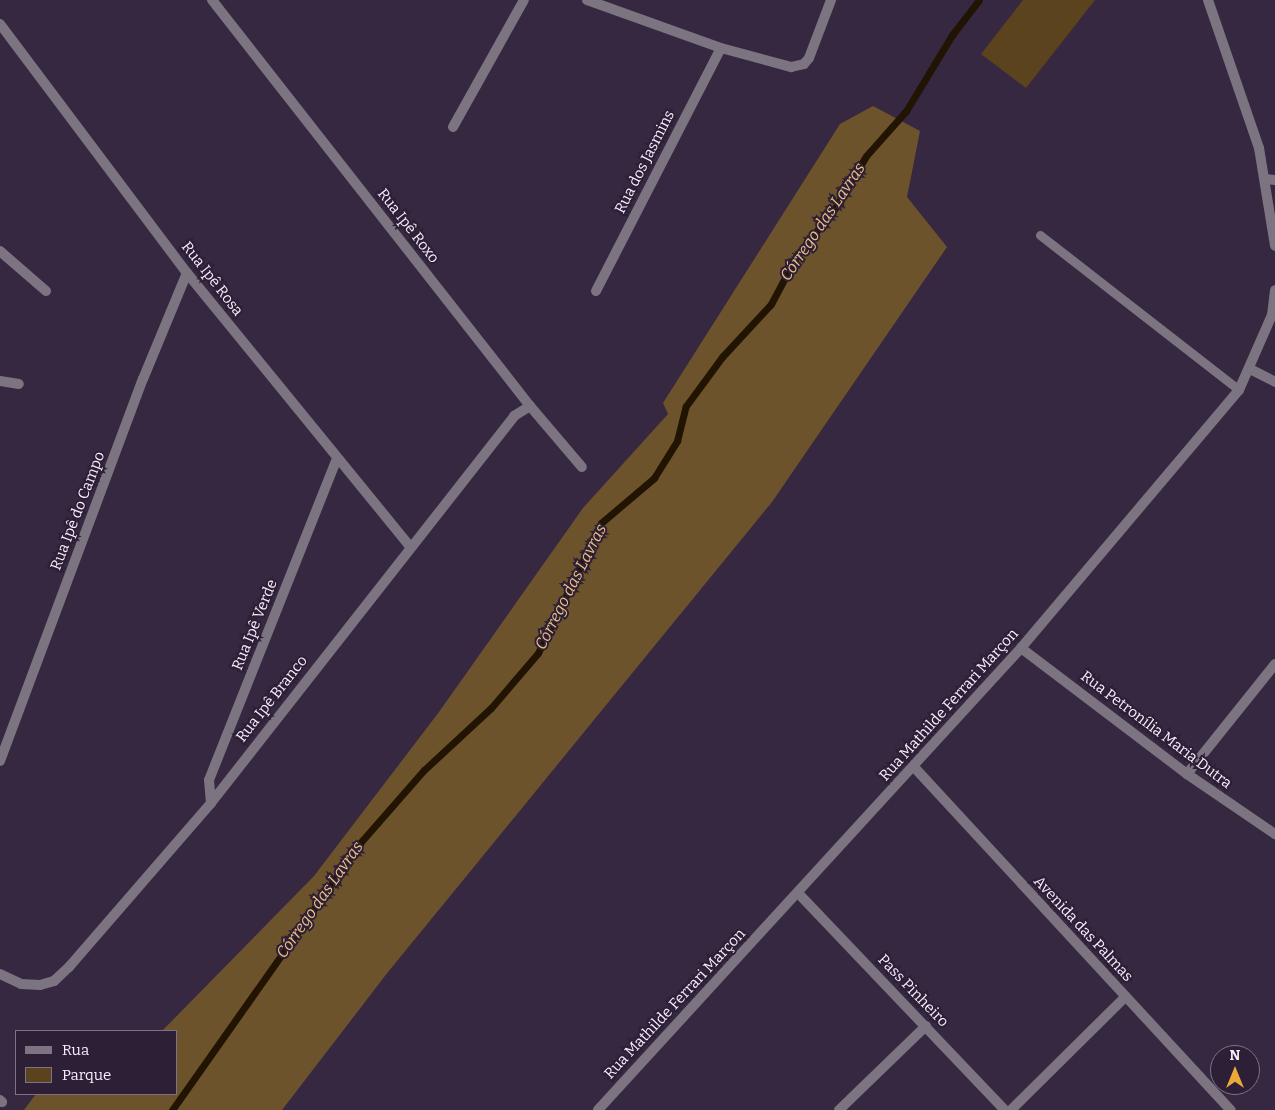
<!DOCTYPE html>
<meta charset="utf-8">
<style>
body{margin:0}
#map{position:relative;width:1275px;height:1110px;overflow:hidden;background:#372841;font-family:Bitter,serif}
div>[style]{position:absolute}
.green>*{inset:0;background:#5b431d}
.forest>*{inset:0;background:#6d532c}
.stream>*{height:7px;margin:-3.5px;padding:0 3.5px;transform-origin:3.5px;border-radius:3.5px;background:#211402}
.lane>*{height:9px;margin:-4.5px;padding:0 4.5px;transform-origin:4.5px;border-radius:4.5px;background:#7c7481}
.street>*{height:10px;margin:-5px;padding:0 5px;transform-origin:5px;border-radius:5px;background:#7c7481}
span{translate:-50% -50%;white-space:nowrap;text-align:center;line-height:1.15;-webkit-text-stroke:4px #2d1f36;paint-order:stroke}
.street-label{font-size:15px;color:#f8eefe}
.water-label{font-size:16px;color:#edc281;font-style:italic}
.legend{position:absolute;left:15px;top:1030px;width:162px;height:65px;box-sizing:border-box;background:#2d1f36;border:1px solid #7e7286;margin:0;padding:6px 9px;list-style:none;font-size:15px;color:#f8eefe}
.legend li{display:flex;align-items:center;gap:10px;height:25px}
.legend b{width:25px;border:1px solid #7e7286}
.north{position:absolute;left:1210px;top:1045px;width:50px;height:50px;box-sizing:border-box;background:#2d1f36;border:1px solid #7e7286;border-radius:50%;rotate:0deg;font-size:14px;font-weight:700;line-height:20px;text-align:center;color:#f8eefe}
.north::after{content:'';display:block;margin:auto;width:18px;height:22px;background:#eba939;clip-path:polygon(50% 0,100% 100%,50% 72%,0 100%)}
</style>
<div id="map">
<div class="green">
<div style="clip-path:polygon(1023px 0,1095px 0,1026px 88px,981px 54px)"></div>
</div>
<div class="forest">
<div style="clip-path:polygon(873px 106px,920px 131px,907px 197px,947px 247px,772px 502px,388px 972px,282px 1110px,24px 1110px,36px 1094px,176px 1094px,176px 1031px,162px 1031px,314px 876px,439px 712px,583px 508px,668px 414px,663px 403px,840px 124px)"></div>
</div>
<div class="stream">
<div style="left:172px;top:1110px;width:327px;rotate:-54.8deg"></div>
<div style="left:360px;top:843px;width:97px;rotate:-48.8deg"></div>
<div style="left:424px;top:770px;width:91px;rotate:-42.8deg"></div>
<div style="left:491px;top:708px;width:72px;rotate:-49.5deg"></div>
<div style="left:538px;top:653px;width:144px;rotate:-64.1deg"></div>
<div style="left:601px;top:523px;width:70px;rotate:-40.3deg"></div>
<div style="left:654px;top:478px;width:44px;rotate:-58.1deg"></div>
<div style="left:677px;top:441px;width:36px;rotate:-76deg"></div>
<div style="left:686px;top:406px;width:61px;rotate:-53.7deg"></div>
<div style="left:722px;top:357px;width:72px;rotate:-47.2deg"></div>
<div style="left:771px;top:304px;width:55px;rotate:-62deg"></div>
<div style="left:797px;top:255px;width:57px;rotate:-50.7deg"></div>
<div style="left:833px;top:211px;width:64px;rotate:-59deg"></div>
<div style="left:866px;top:156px;width:60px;rotate:-48.4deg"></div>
<div style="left:906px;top:111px;width:89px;rotate:-58.8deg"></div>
<div style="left:952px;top:35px;width:44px;rotate:-52.4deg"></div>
</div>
<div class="lane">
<div style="left:1040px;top:235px;width:252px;rotate:37.9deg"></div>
</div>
<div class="street">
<div style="left:212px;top:0;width:516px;rotate:51.93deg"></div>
<div style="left:530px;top:406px;width:80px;rotate:49.6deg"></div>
<div style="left:587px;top:0;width:142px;rotate:19.7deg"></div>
<div style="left:721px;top:48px;width:73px;rotate:15.2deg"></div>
<div style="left:791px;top:67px;width:13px;rotate:-13deg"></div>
<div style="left:804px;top:64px;width:8px;rotate:-50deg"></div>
<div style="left:809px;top:58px;width:62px;rotate:-69.2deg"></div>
<div style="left:1208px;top:0;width:157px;rotate:71deg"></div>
<div style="left:1259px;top:148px;width:99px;rotate:80.7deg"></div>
<div style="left:0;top:24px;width:311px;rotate:53.1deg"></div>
<div style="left:187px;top:273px;width:353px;rotate:50.8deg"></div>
<div style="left:453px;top:127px;width:145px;rotate:-60.8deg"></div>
<div style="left:1265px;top:179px;width:10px;rotate:6deg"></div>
<div style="left:0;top:251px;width:61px;rotate:41deg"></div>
<div style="left:596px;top:291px;width:273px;rotate:-62.8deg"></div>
<div style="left:1250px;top:369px;width:28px;rotate:27deg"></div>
<div style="left:0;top:381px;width:19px;rotate:9deg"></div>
<div style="left:1021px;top:648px;width:208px;rotate:37.2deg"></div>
<div style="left:1187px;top:774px;width:107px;rotate:34.3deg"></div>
<div style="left:0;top:761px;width:408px;rotate:-69.5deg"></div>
<div style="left:143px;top:379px;width:115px;rotate:-67.5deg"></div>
<div style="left:914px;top:767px;width:467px;rotate:47.3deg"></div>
<div style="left:1187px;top:774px;width:141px;rotate:-51.3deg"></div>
<div style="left:211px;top:803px;width:23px;rotate:-95deg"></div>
<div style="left:209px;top:780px;width:346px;rotate:-68.3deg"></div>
<div style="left:798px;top:893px;width:300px;rotate:46.4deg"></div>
<div style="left:0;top:974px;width:23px;rotate:25deg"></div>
<div style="left:21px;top:984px;width:19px;rotate:3deg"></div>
<div style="left:40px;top:985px;width:15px;rotate:-16deg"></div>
<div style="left:54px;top:981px;width:21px;rotate:-43deg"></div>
<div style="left:69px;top:967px;width:217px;rotate:-49.1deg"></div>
<div style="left:211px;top:803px;width:492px;rotate:-51.9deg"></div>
<div style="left:514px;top:416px;width:19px;rotate:-32deg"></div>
<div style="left:0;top:1100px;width:3px;rotate:45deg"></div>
<div style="left:598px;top:1110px;width:626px;rotate:-47.52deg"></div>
<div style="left:1021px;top:648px;width:338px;rotate:-49.8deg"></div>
<div style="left:1239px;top:390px;width:82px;rotate:-66.3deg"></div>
<div style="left:1272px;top:315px;width:25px;rotate:-83deg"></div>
<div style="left:839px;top:1110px;width:121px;rotate:-44deg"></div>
<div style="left:1011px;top:1110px;width:161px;rotate:-44.7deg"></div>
</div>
<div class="street-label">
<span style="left:645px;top:162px;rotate:-63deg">Rua dos Jasmins</span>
<span style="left:408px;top:226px;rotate:52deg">Rua Ipê Roxo</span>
<span style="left:212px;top:279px;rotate:52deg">Rua Ipê Rosa</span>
<span style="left:78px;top:511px;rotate:-69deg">Rua Ipê do Campo</span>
<span style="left:255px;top:625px;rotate:-68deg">Rua Ipê Verde</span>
<span style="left:272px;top:699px;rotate:-52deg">Rua Ipê Branco</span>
<span style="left:949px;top:705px;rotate:-48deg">Rua Mathilde Ferrari Marçon</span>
<span style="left:1156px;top:730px;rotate:37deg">Rua Petronília Maria Dutra</span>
<span style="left:1083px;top:929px;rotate:47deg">Avenida das Palmas</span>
<span style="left:913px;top:991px;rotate:46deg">Pass Pinheiro</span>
<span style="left:675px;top:1004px;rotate:-47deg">Rua Mathilde Ferrari Marçon</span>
</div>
<div class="water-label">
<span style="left:823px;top:222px;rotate:-56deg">Córrego das Lavras</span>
<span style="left:571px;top:587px;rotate:-63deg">Córrego das Lavras</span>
<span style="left:320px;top:900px;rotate:-55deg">Córrego das Lavras</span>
</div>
<ul class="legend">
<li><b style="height:6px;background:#7c7481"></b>Rua</li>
<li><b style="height:14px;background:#5b431d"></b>Parque</li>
</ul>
<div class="north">N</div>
</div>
